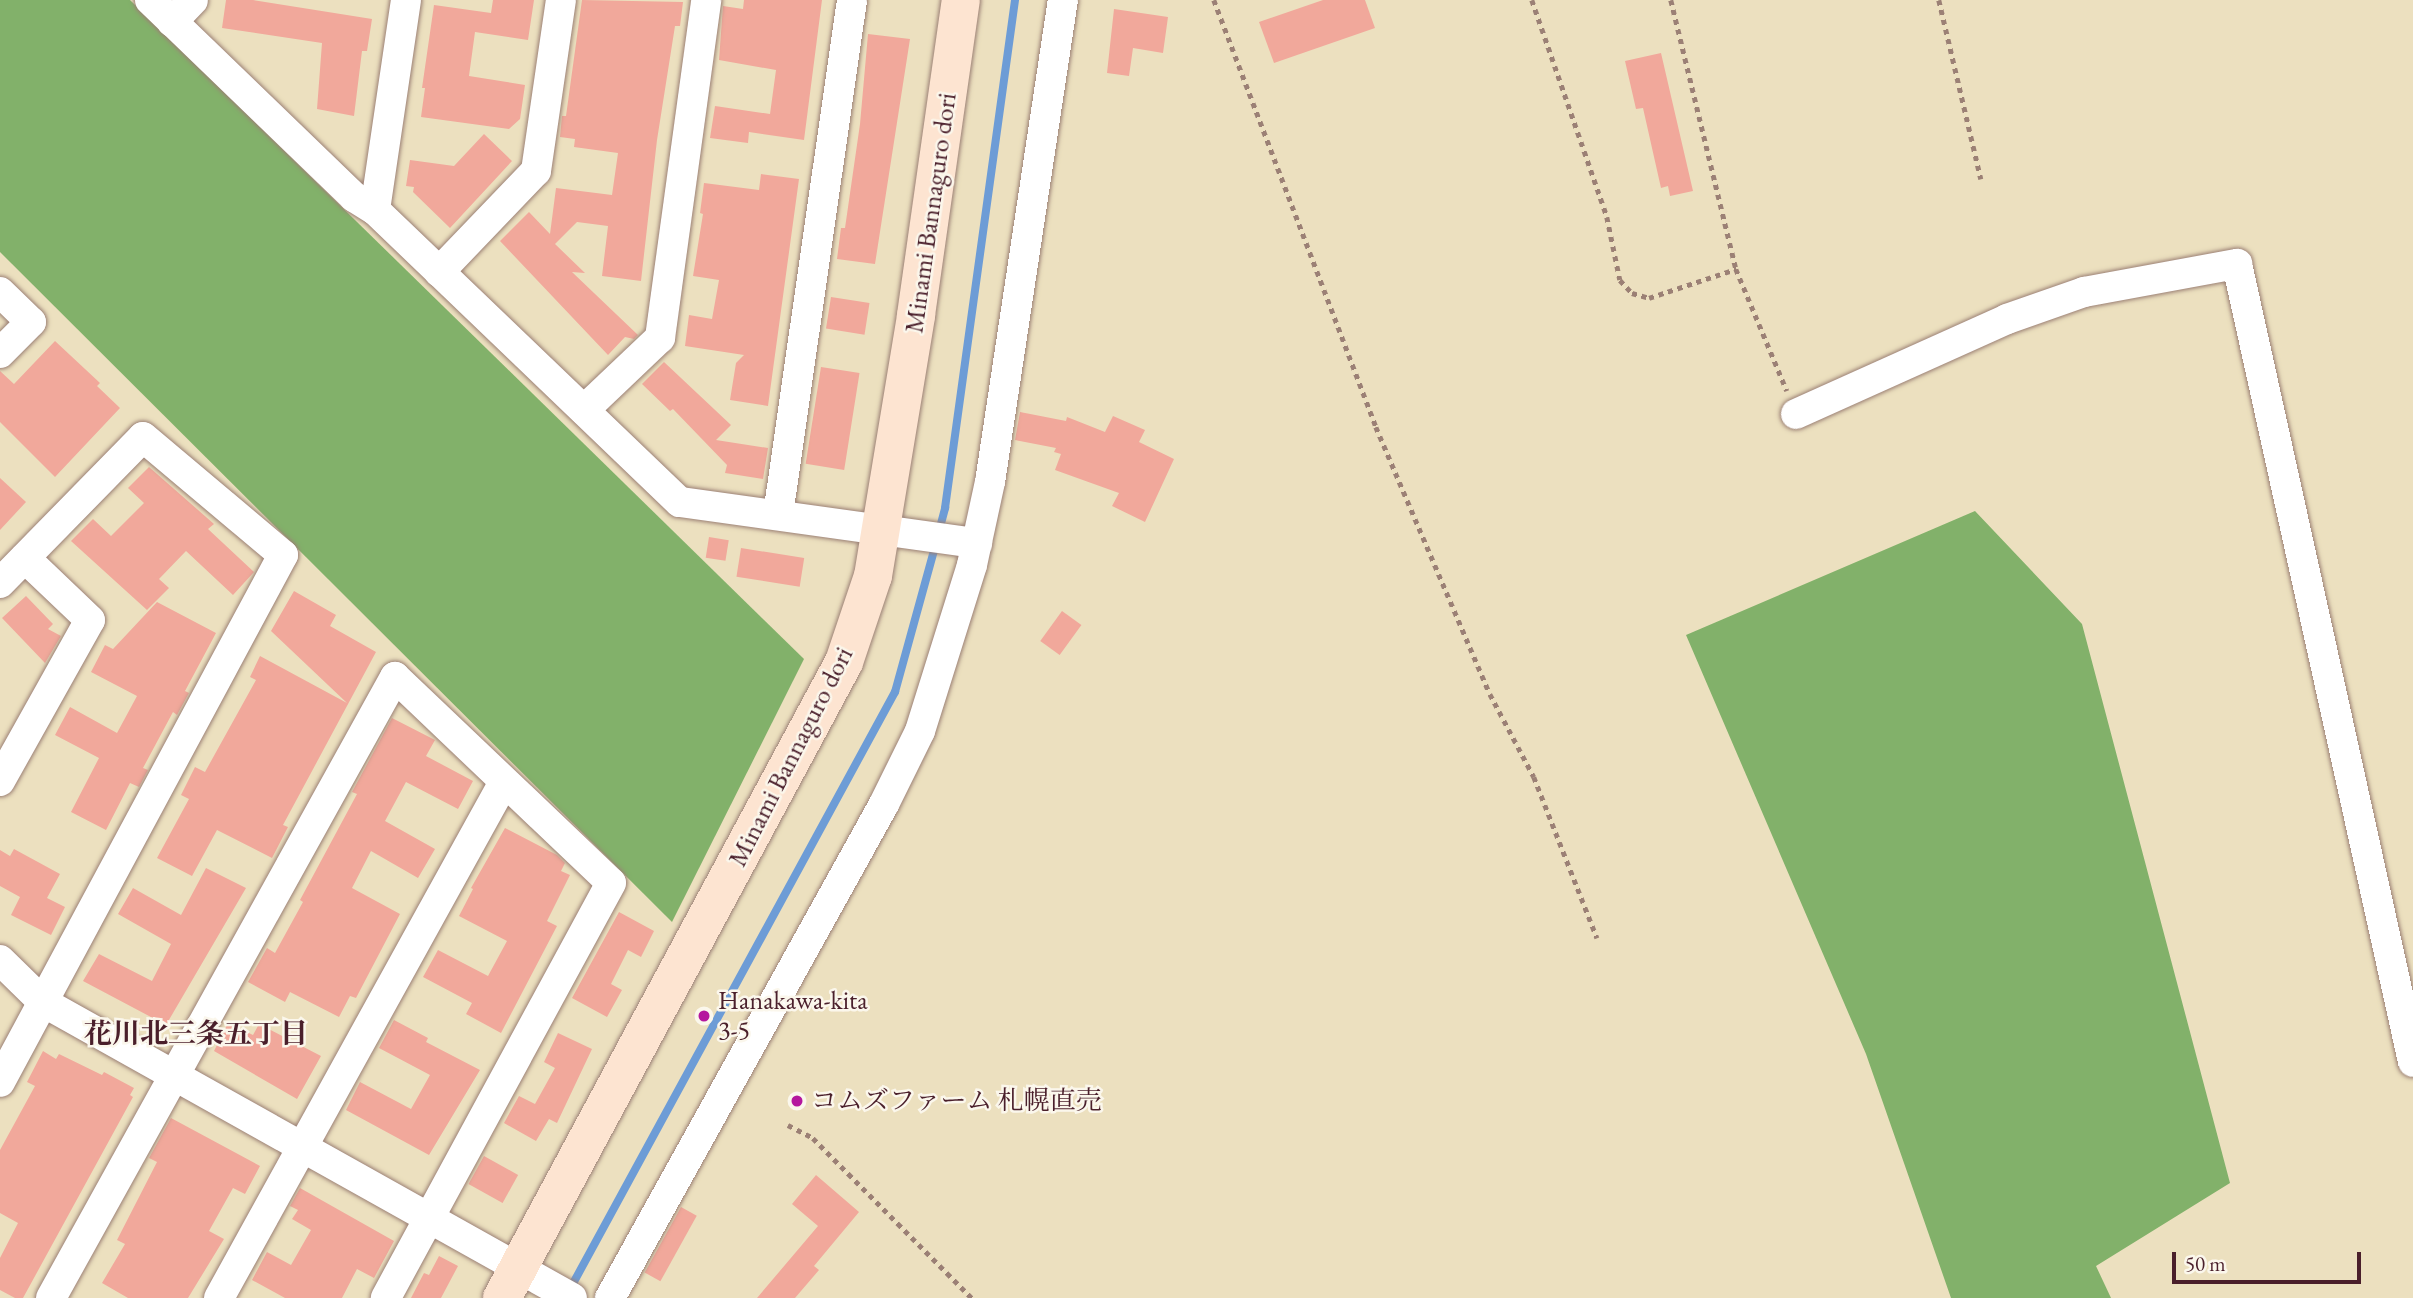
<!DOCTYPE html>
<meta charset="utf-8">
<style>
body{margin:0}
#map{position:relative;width:2413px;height:1298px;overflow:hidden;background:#ece0bf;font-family:"EB Garamond","Noto Serif JP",serif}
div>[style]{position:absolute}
.forest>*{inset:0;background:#82b16a}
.stream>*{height:8px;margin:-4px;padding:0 4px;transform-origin:4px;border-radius:4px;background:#6d9cd6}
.building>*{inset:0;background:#f1a89b;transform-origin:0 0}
.path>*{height:4.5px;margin-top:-2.25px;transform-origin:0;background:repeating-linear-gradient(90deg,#9b8075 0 5px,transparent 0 10px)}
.roads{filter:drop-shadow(0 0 2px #9b8075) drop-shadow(0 0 2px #9b8075)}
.street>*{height:30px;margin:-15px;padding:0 15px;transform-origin:15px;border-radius:15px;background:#fff}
.secondary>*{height:38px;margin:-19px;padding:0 19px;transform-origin:19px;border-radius:19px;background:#fde4d1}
.dots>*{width:19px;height:19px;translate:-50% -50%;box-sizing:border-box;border:4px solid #fbf7ec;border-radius:50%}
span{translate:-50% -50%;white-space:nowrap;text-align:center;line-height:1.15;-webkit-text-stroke:5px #fbf7ec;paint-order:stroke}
.street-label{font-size:26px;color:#4a1f2b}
.poi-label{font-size:26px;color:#4a1f2b}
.left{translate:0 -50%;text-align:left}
.neighbourhood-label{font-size:28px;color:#4a1f2b;font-weight:700}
.scale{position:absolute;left:2172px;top:1252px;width:189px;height:32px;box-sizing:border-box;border:4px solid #4a1f2b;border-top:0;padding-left:9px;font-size:21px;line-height:24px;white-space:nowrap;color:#4a1f2b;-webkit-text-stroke:5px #fbf7ec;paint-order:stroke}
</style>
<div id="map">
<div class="forest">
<div style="clip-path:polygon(0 0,130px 0,804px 659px,672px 922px,0 252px)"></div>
<div style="clip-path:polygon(1975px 511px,2082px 624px,2230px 1183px,2096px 1266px,2111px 1298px,1951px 1298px,1866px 1054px,1686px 635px)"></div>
</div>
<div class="stream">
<div style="left:939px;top:531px;width:24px;rotate:-75deg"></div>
<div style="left:945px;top:508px;width:513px;rotate:-82.15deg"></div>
<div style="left:570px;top:1289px;width:680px;rotate:-61.44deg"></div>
<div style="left:895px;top:692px;width:155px;rotate:-74.6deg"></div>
</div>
<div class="building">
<div style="clip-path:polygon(226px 0,253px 0,372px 19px,367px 51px,362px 51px,354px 116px,317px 109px,322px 43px,222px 28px)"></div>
<div style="clip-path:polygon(493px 0,534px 0,528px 40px,475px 32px,469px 76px,525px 85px,520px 119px,509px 129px,421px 117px,425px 88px,422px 88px,434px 5px,491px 13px)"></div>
<div style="clip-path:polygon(582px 0,683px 2px,680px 26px,675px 26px,657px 140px,641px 281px,602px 276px,608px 226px,577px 222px,555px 244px,585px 273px,572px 272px,638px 335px,634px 339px,625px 337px,608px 355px,500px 241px,529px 212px,550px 234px,556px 188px,612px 195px,618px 153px,574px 147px,575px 139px,560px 137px,562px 116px,566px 116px)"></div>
<div style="clip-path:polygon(744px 0,822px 0,804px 140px,749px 132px,748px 143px,710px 138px,715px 106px,770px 114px,776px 70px,719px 60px,723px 6px,743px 9px)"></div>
<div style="clip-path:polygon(1323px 0,1365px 0,1375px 28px,1274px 63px,1259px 22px)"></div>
<div style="clip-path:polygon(1114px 9px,1168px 17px,1163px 53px,1133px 48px,1129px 76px,1107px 73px)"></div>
<div style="clip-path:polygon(868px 34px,910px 39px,875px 264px,837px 259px,841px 228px,845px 228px,860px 124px)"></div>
<div style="clip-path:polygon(1661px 53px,1693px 191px,1670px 196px,1668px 186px,1661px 188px,1643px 108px,1636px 109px,1625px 61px)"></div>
<div style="clip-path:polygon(484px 134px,512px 161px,450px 228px,413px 192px,414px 187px,406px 186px,410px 160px,454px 166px)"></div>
<div style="clip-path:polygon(761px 174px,799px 179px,768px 406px,730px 400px,736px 363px,744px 355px,685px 346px,689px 315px,712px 319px,719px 280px,693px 276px,703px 214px,700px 213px,704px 183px,759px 190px)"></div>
<div style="left:831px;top:297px;width:39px;height:32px;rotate:9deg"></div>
<div style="clip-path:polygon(55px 341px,100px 383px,97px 386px,120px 408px,55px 477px,0 422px,0 371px,14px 384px)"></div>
<div style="clip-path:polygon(664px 362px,731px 425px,716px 440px,768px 448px,763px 479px,725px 473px,727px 465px,673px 409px,670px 411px,642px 384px)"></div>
<div style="left:821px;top:367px;width:39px;height:98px;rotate:9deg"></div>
<div style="clip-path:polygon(1020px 412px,1066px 421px,1067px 417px,1105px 432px,1113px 416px,1145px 430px,1139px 442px,1174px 459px,1145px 522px,1112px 506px,1119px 493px,1055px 470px,1061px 454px,1054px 452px,1056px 448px,1015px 440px)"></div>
<div style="clip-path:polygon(149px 467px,214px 524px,208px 529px,254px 572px,233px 595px,186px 551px,159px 579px,169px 588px,147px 610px,71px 541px,93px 519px,111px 536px,144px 503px,128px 488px)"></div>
<div style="clip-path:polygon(0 478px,26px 502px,0 530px)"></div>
<div style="left:709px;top:537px;width:20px;height:21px;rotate:9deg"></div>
<div style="left:741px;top:548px;width:64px;height:29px;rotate:9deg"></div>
<div style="clip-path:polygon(294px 591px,336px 615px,330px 626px,376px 652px,283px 825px,288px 827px,272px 858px,217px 830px,192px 876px,157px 858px,189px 799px,181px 795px,195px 767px,205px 772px,256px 680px,250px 677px,260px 656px,347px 703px,271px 631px)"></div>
<div style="clip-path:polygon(26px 596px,53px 624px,48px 629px,61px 636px,45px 663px,2px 618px)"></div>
<div style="clip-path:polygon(157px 602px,216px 633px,185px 691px,189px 693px,177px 715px,173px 712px,143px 768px,148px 770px,139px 787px,130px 783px,106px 830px,71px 812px,99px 758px,55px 735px,70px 707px,117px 733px,137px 696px,91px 672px,105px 645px,113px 649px)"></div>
<div style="left:1062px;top:611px;width:24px;height:37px;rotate:36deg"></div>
<div style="clip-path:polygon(392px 718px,435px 740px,426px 756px,473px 781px,458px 809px,406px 782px,385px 821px,435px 849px,418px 878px,371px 851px,352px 888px,400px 914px,356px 998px,350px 996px,339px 1017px,290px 992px,285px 1002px,248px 982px,267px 948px,275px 953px,303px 902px,300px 900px,357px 794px,352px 792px)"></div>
<div style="clip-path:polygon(505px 828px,557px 855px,565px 863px,561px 871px,570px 875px,547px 921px,557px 926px,501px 1033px,466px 1014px,472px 1003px,423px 977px,438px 950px,488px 976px,507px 941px,459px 916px,473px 889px,471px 888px)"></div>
<div style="clip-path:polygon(14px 849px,60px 874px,47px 898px,65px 907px,51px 935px,11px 915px,20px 897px,0 886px,0 850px,10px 856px)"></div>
<div style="clip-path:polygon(206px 868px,246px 888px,166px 1025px,83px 981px,99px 954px,152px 981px,171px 944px,118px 914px,133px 888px,181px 915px)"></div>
<div style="clip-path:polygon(619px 912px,654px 931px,641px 957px,628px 950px,611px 984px,622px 990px,607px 1017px,572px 998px)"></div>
<div style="clip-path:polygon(394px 1020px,428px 1038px,426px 1042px,480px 1070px,429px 1155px,346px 1110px,360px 1082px,411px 1109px,430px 1075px,379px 1048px)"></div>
<div style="clip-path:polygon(228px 1023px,253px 1035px,259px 1024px,321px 1056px,297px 1099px,214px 1051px)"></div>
<div style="clip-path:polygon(558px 1033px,592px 1049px,557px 1123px,549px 1119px,536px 1141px,504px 1123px,519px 1096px,535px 1104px,555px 1068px,544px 1062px)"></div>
<div style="clip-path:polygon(43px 1051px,56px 1059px,59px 1054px,102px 1075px,104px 1072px,134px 1088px,130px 1095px,133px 1097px,23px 1298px,15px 1298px,0 1290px,0 1258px,18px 1223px,0 1213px,0 1150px,35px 1086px,27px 1082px)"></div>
<div style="clip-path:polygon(171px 1118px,260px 1166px,245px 1194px,233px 1188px,209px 1231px,224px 1239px,188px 1298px,128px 1298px,102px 1283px,125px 1244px,117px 1240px,157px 1162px,149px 1158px)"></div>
<div style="left:484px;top:1156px;width:39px;height:32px;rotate:29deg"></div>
<div style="clip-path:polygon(816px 1175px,859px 1212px,814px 1266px,819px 1270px,795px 1298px,757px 1298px,818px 1226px,792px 1204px)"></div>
<div style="clip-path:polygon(300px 1188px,394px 1241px,374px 1278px,357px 1269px,342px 1298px,285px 1298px,252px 1280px,267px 1252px,291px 1265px,311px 1230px,292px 1219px,298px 1210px,290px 1206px)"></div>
<div style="left:681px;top:1207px;width:18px;height:75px;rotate:29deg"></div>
<div style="clip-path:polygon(439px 1256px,458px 1266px,441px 1298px,411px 1298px,424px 1273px,429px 1275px)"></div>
</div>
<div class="path">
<div style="left:1214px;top:0;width:457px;rotate:69.2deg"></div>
<div style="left:1376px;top:427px;width:290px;rotate:66.9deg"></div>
<div style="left:1490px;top:694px;width:94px;rotate:62.1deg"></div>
<div style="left:1534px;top:777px;width:173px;rotate:68.6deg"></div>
<div style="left:1532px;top:0;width:230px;rotate:70.9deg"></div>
<div style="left:1607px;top:217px;width:64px;rotate:78.3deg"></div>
<div style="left:1620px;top:280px;width:18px;rotate:47deg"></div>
<div style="left:1632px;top:293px;width:18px;rotate:16deg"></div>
<div style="left:1649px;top:298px;width:92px;rotate:-18.4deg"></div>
<div style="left:1671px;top:0;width:277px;rotate:76.4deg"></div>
<div style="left:1736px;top:269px;width:132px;rotate:67.3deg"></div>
<div style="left:1939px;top:0;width:184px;rotate:76.8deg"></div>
<div style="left:788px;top:1125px;width:28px;rotate:27deg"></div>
<div style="left:813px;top:1138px;width:226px;rotate:45.2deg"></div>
</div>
<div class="roads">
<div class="street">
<div style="left:150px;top:0;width:284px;rotate:44deg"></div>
<div style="left:354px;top:197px;width:25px;rotate:32deg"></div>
<div style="left:406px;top:0;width:212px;rotate:98.4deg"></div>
<div style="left:375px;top:210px;width:422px;rotate:43.8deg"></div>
<div style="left:680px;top:502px;width:300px;rotate:7.9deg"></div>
<div style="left:172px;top:22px;width:30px;rotate:-46deg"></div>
<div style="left:439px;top:272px;width:140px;rotate:-46.2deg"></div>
<div style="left:536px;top:171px;width:173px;rotate:-81.7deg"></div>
<div style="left:0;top:292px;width:43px;rotate:44.1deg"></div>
<div style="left:31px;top:322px;width:44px;rotate:135deg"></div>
<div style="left:584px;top:410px;width:105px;rotate:-43.5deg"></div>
<div style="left:660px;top:338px;width:341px;rotate:-82.2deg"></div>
<div style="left:1796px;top:414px;width:231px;rotate:-24.2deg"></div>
<div style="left:2007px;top:319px;width:82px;rotate:-19.3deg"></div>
<div style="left:2084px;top:292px;width:156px;rotate:-10.4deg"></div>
<div style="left:2237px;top:264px;width:817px;rotate:77.56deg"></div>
<div style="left:778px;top:515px;width:520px;rotate:-81.82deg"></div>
<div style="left:0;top:583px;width:204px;rotate:-45.6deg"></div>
<div style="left:143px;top:437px;width:183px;rotate:40.1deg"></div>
<div style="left:283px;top:555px;width:598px;rotate:118.24deg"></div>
<div style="left:0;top:781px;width:184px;rotate:-60.8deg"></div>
<div style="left:90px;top:620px;width:90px;rotate:-136.4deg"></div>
<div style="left:0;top:960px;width:60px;rotate:44.3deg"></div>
<div style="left:43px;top:1002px;width:606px;rotate:29.23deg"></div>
<div style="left:51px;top:1298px;width:710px;rotate:-61.02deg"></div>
<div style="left:395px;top:677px;width:298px;rotate:43.6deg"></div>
<div style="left:611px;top:883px;width:472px;rotate:118.5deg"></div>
<div style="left:219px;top:1298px;width:589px;rotate:-61.09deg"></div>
<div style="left:610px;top:1298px;width:565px;rotate:-60.98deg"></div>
<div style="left:884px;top:804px;width:81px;rotate:-63.7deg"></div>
<div style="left:920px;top:731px;width:174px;rotate:-72.6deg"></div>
<div style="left:972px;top:565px;width:85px;rotate:-77.8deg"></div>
<div style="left:990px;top:482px;width:487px;rotate:-81.4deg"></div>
</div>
<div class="secondary">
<div style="left:502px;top:1298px;width:722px;rotate:-61.73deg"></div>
<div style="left:844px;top:662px;width:91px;rotate:-71.4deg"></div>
<div style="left:873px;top:576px;width:265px;rotate:-80.6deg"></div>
<div style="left:916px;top:315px;width:318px;rotate:-81.9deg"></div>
</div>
</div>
<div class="dots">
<div style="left:704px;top:1016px;background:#b5179e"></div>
<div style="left:797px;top:1101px;background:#b5179e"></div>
</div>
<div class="street-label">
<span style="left:931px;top:213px;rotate:-82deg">Minami Bannaguro dori</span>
<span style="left:791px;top:757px;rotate:-63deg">Minami Bannaguro dori</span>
</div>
<div class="poi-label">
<span class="left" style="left:718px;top:1016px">Hanakawa-kita<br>3-5</span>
<span class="left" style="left:811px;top:1101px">コムズファーム 札幌直売</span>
</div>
<div class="neighbourhood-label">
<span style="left:196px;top:1033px">花川北三条五丁目</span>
</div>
<div class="scale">50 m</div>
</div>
